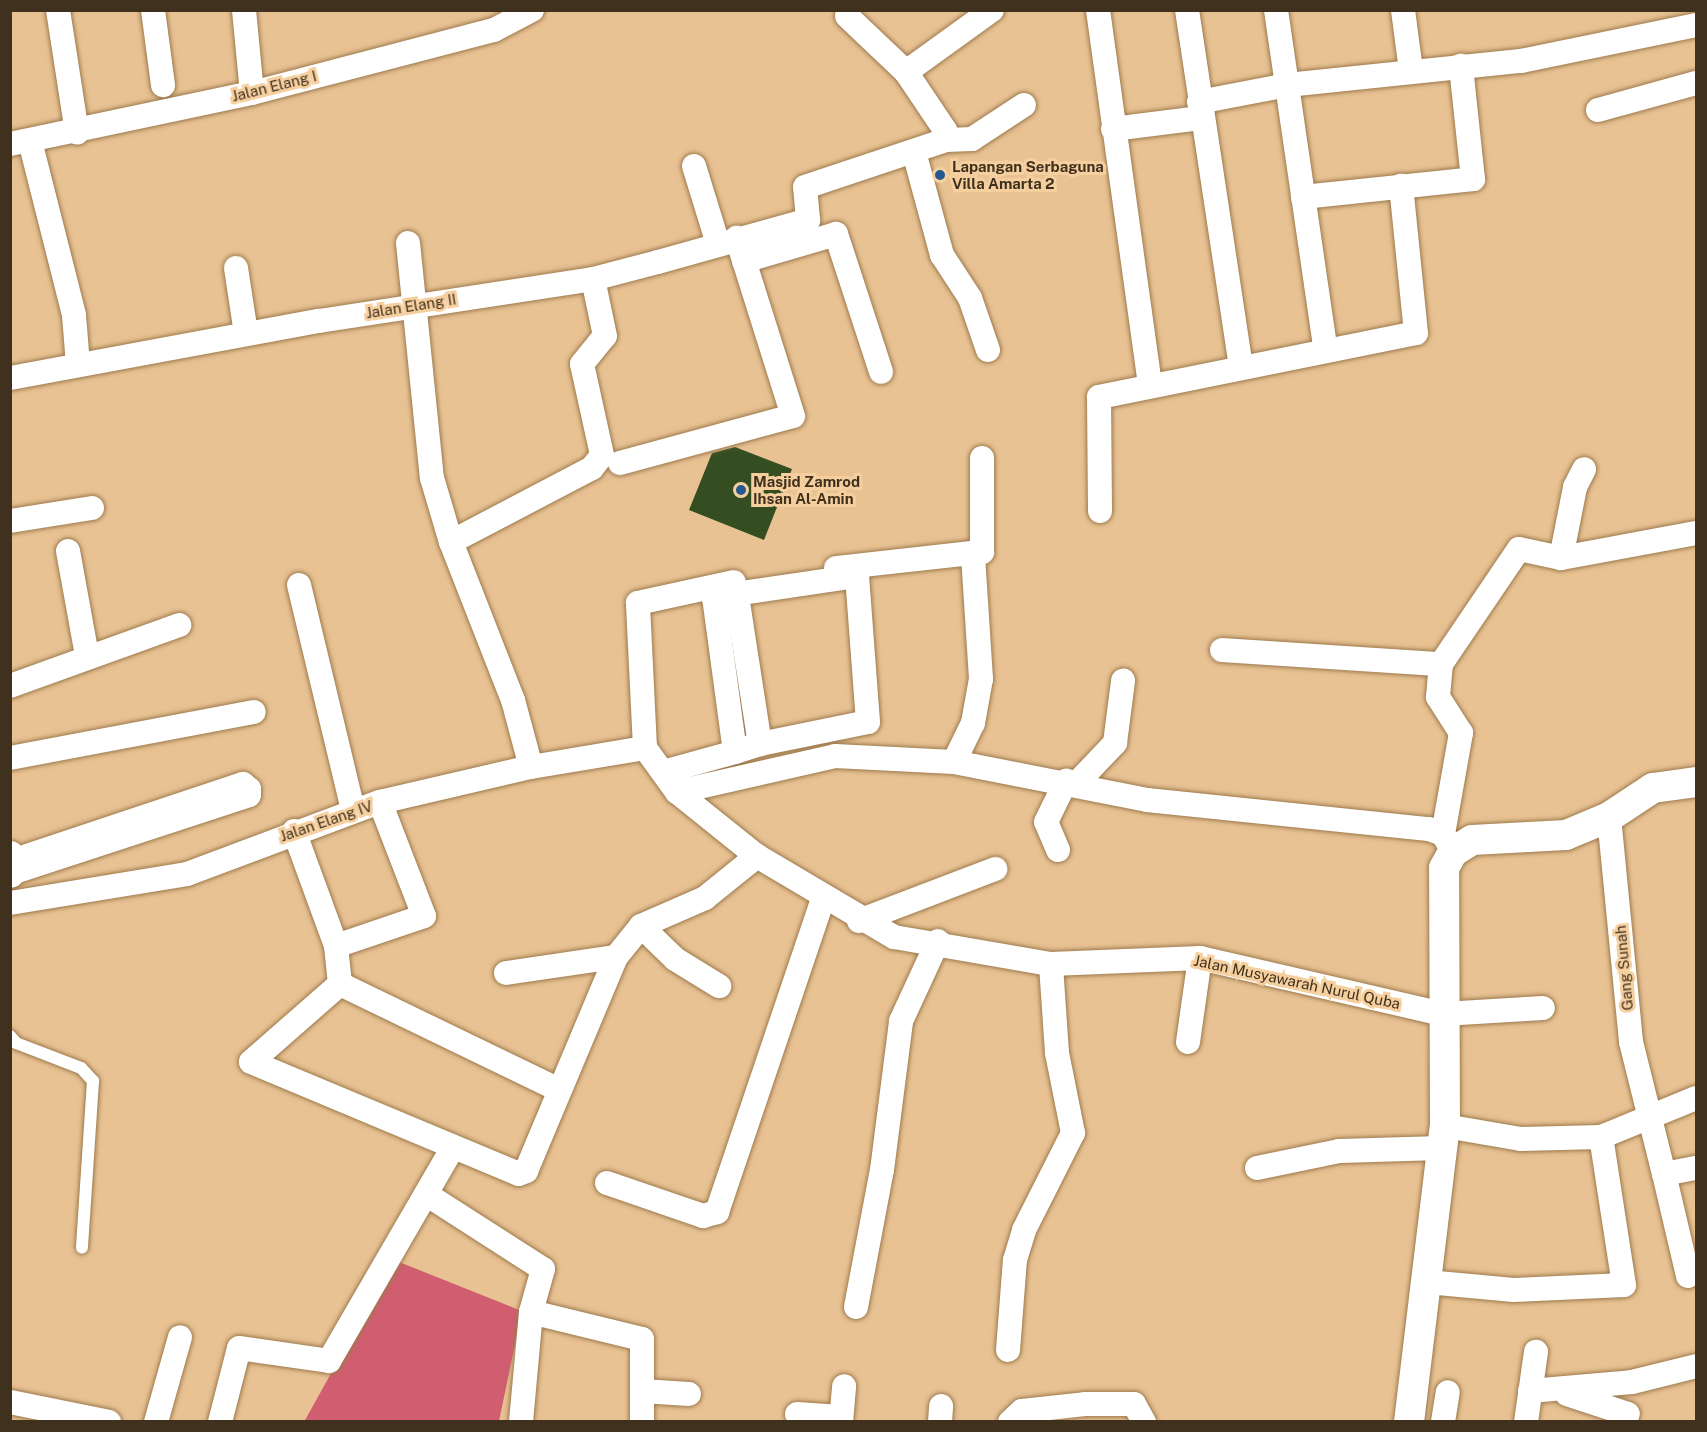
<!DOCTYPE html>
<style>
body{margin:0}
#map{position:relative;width:1707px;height:1432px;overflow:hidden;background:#e8c293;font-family:"Public Sans",sans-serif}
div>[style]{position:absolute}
.forest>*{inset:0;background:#d05e70}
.building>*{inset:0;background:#354e21}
.roads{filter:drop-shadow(0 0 2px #9d7a4d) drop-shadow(0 0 2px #9d7a4d)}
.service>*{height:12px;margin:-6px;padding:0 6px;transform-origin:6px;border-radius:6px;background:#fff}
.minor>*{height:24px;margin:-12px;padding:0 12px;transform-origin:12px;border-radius:12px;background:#fff}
.tertiary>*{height:30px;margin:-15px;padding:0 15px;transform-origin:15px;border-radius:15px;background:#fff}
.dots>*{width:16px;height:16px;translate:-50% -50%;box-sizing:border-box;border:3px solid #f6cf9f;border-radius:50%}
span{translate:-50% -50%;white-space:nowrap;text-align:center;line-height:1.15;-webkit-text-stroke:6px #f6cf9f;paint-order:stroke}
.street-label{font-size:15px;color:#40311e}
.poi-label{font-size:15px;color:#40311e;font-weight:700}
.left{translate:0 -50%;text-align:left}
.frame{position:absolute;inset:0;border:12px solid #40311e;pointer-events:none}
</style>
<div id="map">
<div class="forest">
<div style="clip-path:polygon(394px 1260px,522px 1311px,499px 1421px,304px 1422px)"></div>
</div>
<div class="building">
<div style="clip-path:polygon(735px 447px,792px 469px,764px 540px,689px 510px,712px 453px)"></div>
</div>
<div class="roads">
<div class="service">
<div style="left:10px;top:1036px;width:9px;rotate:49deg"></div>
<div style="left:16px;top:1043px;width:70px;rotate:21deg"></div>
<div style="left:81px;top:1068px;width:18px;rotate:47deg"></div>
<div style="left:93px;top:1081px;width:167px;rotate:93.8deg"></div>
</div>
<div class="minor">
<div style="left:58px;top:10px;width:124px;rotate:81.2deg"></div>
<div style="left:153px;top:10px;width:76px;rotate:82.4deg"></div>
<div style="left:244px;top:10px;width:83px;rotate:84.5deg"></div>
<div style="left:1098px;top:10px;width:379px;rotate:82.1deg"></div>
<div style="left:1187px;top:10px;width:359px;rotate:81.4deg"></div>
<div style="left:1276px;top:10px;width:341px;rotate:81.7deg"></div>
<div style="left:1403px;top:10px;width:62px;rotate:82.5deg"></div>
<div style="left:847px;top:16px;width:81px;rotate:43.5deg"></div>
<div style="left:906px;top:72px;width:70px;rotate:56.1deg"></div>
<div style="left:945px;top:130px;width:10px;rotate:84deg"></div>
<div style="left:906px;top:72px;width:106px;rotate:-35.8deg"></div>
<div style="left:1199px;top:102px;width:90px;rotate:-10.9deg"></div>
<div style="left:1287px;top:85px;width:235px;rotate:-5.9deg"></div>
<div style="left:1521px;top:61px;width:179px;rotate:-11.6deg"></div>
<div style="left:1598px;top:110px;width:102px;rotate:-15.4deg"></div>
<div style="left:1113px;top:129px;width:88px;rotate:-7.2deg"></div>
<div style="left:30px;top:141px;width:179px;rotate:75.8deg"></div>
<div style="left:74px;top:315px;width:50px;rotate:85.4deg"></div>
<div style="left:10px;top:144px;width:247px;rotate:-11.9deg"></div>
<div style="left:252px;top:93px;width:250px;rotate:-14.6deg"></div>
<div style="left:494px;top:30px;width:43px;rotate:-27.8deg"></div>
<div style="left:914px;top:152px;width:107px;rotate:74.8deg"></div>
<div style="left:942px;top:255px;width:51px;rotate:56.9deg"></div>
<div style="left:970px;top:298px;width:55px;rotate:70.9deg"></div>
<div style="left:694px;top:166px;width:82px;rotate:72.9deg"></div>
<div style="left:1303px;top:197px;width:171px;rotate:-6deg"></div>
<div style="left:1473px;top:179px;width:114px;rotate:-96.1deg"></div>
<div style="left:408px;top:243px;width:236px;rotate:84.2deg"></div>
<div style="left:432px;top:478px;width:67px;rotate:73.5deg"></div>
<div style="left:451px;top:542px;width:170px;rotate:68.6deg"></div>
<div style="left:513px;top:700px;width:69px;rotate:75deg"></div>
<div style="left:744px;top:261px;width:96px;rotate:-16.4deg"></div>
<div style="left:836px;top:234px;width:145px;rotate:71.9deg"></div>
<div style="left:236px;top:268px;width:66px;rotate:81.3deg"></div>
<div style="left:10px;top:378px;width:314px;rotate:-10.5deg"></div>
<div style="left:319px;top:321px;width:277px;rotate:-8.7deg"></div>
<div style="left:593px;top:279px;width:67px;rotate:-14.7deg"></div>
<div style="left:658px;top:262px;width:156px;rotate:-15.6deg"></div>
<div style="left:808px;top:220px;width:33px;rotate:-95deg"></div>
<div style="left:805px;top:187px;width:149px;rotate:-18.4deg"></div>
<div style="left:946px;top:140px;width:26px;rotate:-2deg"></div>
<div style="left:972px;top:139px;width:62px;rotate:-33.2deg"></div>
<div style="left:620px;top:463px;width:179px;rotate:-15.2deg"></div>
<div style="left:793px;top:416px;width:187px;rotate:-107.5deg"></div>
<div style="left:1100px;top:511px;width:114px;rotate:-90.5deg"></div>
<div style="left:1099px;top:397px;width:323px;rotate:-11.4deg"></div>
<div style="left:1416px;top:333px;width:148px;rotate:-95.8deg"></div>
<div style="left:10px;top:521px;width:83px;rotate:-9deg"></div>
<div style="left:451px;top:542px;width:159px;rotate:-27.7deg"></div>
<div style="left:592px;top:468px;width:16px;rotate:-52deg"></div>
<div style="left:602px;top:455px;width:93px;rotate:-102.4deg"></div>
<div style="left:582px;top:364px;width:36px;rotate:-51deg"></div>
<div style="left:605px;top:336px;width:58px;rotate:-101.9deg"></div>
<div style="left:68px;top:551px;width:107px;rotate:79.7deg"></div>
<div style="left:1561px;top:558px;width:72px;rotate:-78.8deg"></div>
<div style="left:1575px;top:487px;width:20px;rotate:-63deg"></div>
<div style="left:836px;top:568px;width:147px;rotate:-6.3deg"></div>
<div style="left:982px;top:552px;width:94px;rotate:-90deg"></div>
<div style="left:299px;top:585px;width:231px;rotate:76.5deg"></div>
<div style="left:737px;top:596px;width:150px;rotate:81.2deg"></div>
<div style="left:1222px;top:650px;width:219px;rotate:3.7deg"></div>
<div style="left:10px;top:686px;width:180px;rotate:-19.8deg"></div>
<div style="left:645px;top:748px;width:54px;rotate:54deg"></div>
<div style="left:677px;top:792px;width:102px;rotate:38.7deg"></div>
<div style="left:757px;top:856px;width:159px;rotate:30.6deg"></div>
<div style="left:894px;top:937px;width:159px;rotate:9.8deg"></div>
<div style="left:1051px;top:964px;width:149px;rotate:-2.3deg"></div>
<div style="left:1200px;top:958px;width:249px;rotate:13deg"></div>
<div style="left:1443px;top:1014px;width:100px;rotate:-3.4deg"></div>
<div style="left:645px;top:748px;width:145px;rotate:-92.8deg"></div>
<div style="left:638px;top:603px;width:98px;rotate:-12.3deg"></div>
<div style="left:10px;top:758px;width:248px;rotate:-10.7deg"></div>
<div style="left:954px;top:762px;width:43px;rotate:-64deg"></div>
<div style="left:973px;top:723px;width:45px;rotate:-79.7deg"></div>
<div style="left:981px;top:679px;width:125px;rotate:-93.7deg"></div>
<div style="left:663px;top:772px;width:75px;rotate:-15.5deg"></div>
<div style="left:735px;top:752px;width:26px;rotate:-18deg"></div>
<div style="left:760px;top:744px;width:110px;rotate:-11.5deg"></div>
<div style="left:868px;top:722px;width:146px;rotate:-94.3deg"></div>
<div style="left:857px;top:576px;width:145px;rotate:171.6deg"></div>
<div style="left:714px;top:597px;width:156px;rotate:82.3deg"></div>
<div style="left:1076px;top:784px;width:57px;rotate:-46.4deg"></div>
<div style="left:1115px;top:743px;width:63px;rotate:-82.6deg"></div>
<div style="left:677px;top:792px;width:162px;rotate:-12.8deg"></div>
<div style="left:835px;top:756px;width:119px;rotate:2.9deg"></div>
<div style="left:954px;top:762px;width:197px;rotate:11.1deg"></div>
<div style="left:1147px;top:800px;width:283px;rotate:5.9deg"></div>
<div style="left:1429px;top:829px;width:15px;rotate:20deg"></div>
<div style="left:1443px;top:834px;width:21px;rotate:61deg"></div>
<div style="left:1609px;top:817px;width:226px;rotate:84.4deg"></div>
<div style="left:1631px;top:1042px;width:136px;rotate:76deg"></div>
<div style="left:294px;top:831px;width:122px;rotate:69.9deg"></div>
<div style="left:336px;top:946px;width:38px;rotate:84deg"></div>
<div style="left:1443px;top:834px;width:103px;rotate:-79.9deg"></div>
<div style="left:1461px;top:733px;width:43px;rotate:-122.6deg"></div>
<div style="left:1438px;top:697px;width:33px;rotate:-85deg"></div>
<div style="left:1441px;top:664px;width:139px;rotate:-55.9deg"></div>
<div style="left:1519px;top:549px;width:43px;rotate:12.1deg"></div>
<div style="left:1561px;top:558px;width:137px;rotate:-10.5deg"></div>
<div style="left:1058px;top:850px;width:30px;rotate:-113deg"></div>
<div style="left:1046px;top:822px;width:46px;rotate:-64deg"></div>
<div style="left:11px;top:873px;width:250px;rotate:-18.1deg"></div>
<div style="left:249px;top:795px;width:6px;rotate:-90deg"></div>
<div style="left:249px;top:789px;width:8px;rotate:-140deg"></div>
<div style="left:243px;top:784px;width:244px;rotate:161.6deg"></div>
<div style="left:10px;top:903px;width:179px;rotate:-9.3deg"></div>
<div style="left:187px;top:874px;width:206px;rotate:-20.5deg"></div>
<div style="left:380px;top:802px;width:155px;rotate:-13.1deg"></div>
<div style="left:531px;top:767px;width:116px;rotate:-9.5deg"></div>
<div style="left:859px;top:921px;width:146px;rotate:-20.9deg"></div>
<div style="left:641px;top:926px;width:47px;rotate:44.1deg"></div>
<div style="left:675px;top:959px;width:52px;rotate:31.5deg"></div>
<div style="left:336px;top:946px;width:93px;rotate:-18.8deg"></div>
<div style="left:424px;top:916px;width:122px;rotate:-111.1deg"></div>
<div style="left:506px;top:973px;width:111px;rotate:-8.3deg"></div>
<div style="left:616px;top:957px;width:40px;rotate:-51deg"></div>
<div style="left:641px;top:926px;width:70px;rotate:-23.6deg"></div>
<div style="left:705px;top:898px;width:67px;rotate:-38.9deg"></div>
<div style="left:340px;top:984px;width:118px;rotate:138.8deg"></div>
<div style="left:251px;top:1062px;width:290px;rotate:22.7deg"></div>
<div style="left:519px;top:1174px;width:8px;rotate:-23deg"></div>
<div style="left:526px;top:1171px;width:232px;rotate:-67.2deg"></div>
<div style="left:340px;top:984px;width:243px;rotate:25.8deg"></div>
<div style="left:1188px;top:1042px;width:85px;rotate:-81.9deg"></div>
<div style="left:1445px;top:1126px;width:77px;rotate:9.7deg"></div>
<div style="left:1521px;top:1139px;width:80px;rotate:-1.4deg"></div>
<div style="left:1601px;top:1137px;width:103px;rotate:-22.3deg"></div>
<div style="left:1257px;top:1168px;width:84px;rotate:-11.7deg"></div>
<div style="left:1339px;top:1151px;width:102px;rotate:-1.7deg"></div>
<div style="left:607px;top:1183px;width:102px;rotate:19deg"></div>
<div style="left:703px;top:1216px;width:15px;rotate:-16deg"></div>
<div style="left:717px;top:1212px;width:331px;rotate:-71.3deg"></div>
<div style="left:426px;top:1194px;width:139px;rotate:32.7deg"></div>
<div style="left:543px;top:1269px;width:45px;rotate:105.6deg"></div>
<div style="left:531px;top:1312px;width:110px;rotate:95.2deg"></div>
<div style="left:1688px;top:1276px;width:105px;rotate:-103.2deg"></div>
<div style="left:1664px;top:1174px;width:33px;rotate:-11deg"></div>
<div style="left:1427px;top:1282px;width:87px;rotate:5.3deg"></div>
<div style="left:1514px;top:1290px;width:110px;rotate:-2.6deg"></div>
<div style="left:1624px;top:1285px;width:150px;rotate:-98.8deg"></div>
<div style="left:856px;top:1307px;width:139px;rotate:-79.3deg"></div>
<div style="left:882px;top:1170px;width:150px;rotate:-82.7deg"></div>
<div style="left:901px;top:1021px;width:88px;rotate:-65.2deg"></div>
<div style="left:531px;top:1312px;width:114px;rotate:13.7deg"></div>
<div style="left:642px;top:1339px;width:83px;rotate:90deg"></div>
<div style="left:1008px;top:1350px;width:90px;rotate:-85.6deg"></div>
<div style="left:1015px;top:1260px;width:31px;rotate:-73deg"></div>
<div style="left:1024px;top:1230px;width:109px;rotate:-63.2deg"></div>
<div style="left:1073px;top:1133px;width:82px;rotate:-101.3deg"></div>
<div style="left:1057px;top:1053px;width:89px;rotate:-93.9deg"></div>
<div style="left:642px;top:1391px;width:47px;rotate:3.7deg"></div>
<div style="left:1530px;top:1391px;width:102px;rotate:-5deg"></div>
<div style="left:1632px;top:1382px;width:66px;rotate:-14deg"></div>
<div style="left:1567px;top:1394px;width:64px;rotate:18.2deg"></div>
<div style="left:10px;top:1402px;width:101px;rotate:11.4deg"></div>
<div style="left:797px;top:1414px;width:44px;rotate:3.9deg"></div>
<div style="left:156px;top:1422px;width:88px;rotate:-74.2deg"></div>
<div style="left:220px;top:1422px;width:76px;rotate:-75.6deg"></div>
<div style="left:239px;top:1348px;width:91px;rotate:8.2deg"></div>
<div style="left:329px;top:1361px;width:247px;rotate:-59.9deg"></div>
<div style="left:841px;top:1422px;width:36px;rotate:-85deg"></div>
<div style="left:940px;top:1422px;width:16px;rotate:-86deg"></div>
<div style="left:1010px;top:1422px;width:16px;rotate:-43deg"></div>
<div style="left:1022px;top:1411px;width:63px;rotate:-6.3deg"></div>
<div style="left:1085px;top:1404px;width:49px"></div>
<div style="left:1134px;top:1404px;width:21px;rotate:61deg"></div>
<div style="left:1443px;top:1422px;width:30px;rotate:-81deg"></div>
<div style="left:1526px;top:1422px;width:71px;rotate:-81.9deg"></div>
</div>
<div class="tertiary">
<div style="left:10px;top:856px;width:17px;rotate:90deg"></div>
<div style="left:1409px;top:1422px;width:298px;rotate:-83.1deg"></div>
<div style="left:1445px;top:1126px;width:258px;rotate:-90.2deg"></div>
<div style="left:1444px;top:868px;width:18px;rotate:-61deg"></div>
<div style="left:1453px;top:852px;width:22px;rotate:-32deg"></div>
<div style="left:1472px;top:840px;width:94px;rotate:-3deg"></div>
<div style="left:1566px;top:835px;width:47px;rotate:-22.7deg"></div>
<div style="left:1609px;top:817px;width:53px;rotate:-33.4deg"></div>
<div style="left:1653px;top:788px;width:43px;rotate:-7.9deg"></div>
</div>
</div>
<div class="dots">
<div style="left:940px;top:175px;background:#235891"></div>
<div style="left:741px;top:490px;background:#235891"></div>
</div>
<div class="street-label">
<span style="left:274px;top:86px;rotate:-14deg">Jalan Elang I</span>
<span style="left:411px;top:306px;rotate:-9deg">Jalan Elang II</span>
<span style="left:326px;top:821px;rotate:-19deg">Jalan Elang IV</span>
<span style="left:1624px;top:968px;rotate:-95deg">Gang Sunah</span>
<span style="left:1297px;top:982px;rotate:12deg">Jalan Musyawarah Nurul Quba</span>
</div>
<div class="poi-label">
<span class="left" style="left:952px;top:175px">Lapangan Serbaguna<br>Villa Amarta 2</span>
<span class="left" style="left:753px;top:490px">Masjid Zamrod<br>Ihsan Al-Amin</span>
</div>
<div class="frame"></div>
</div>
